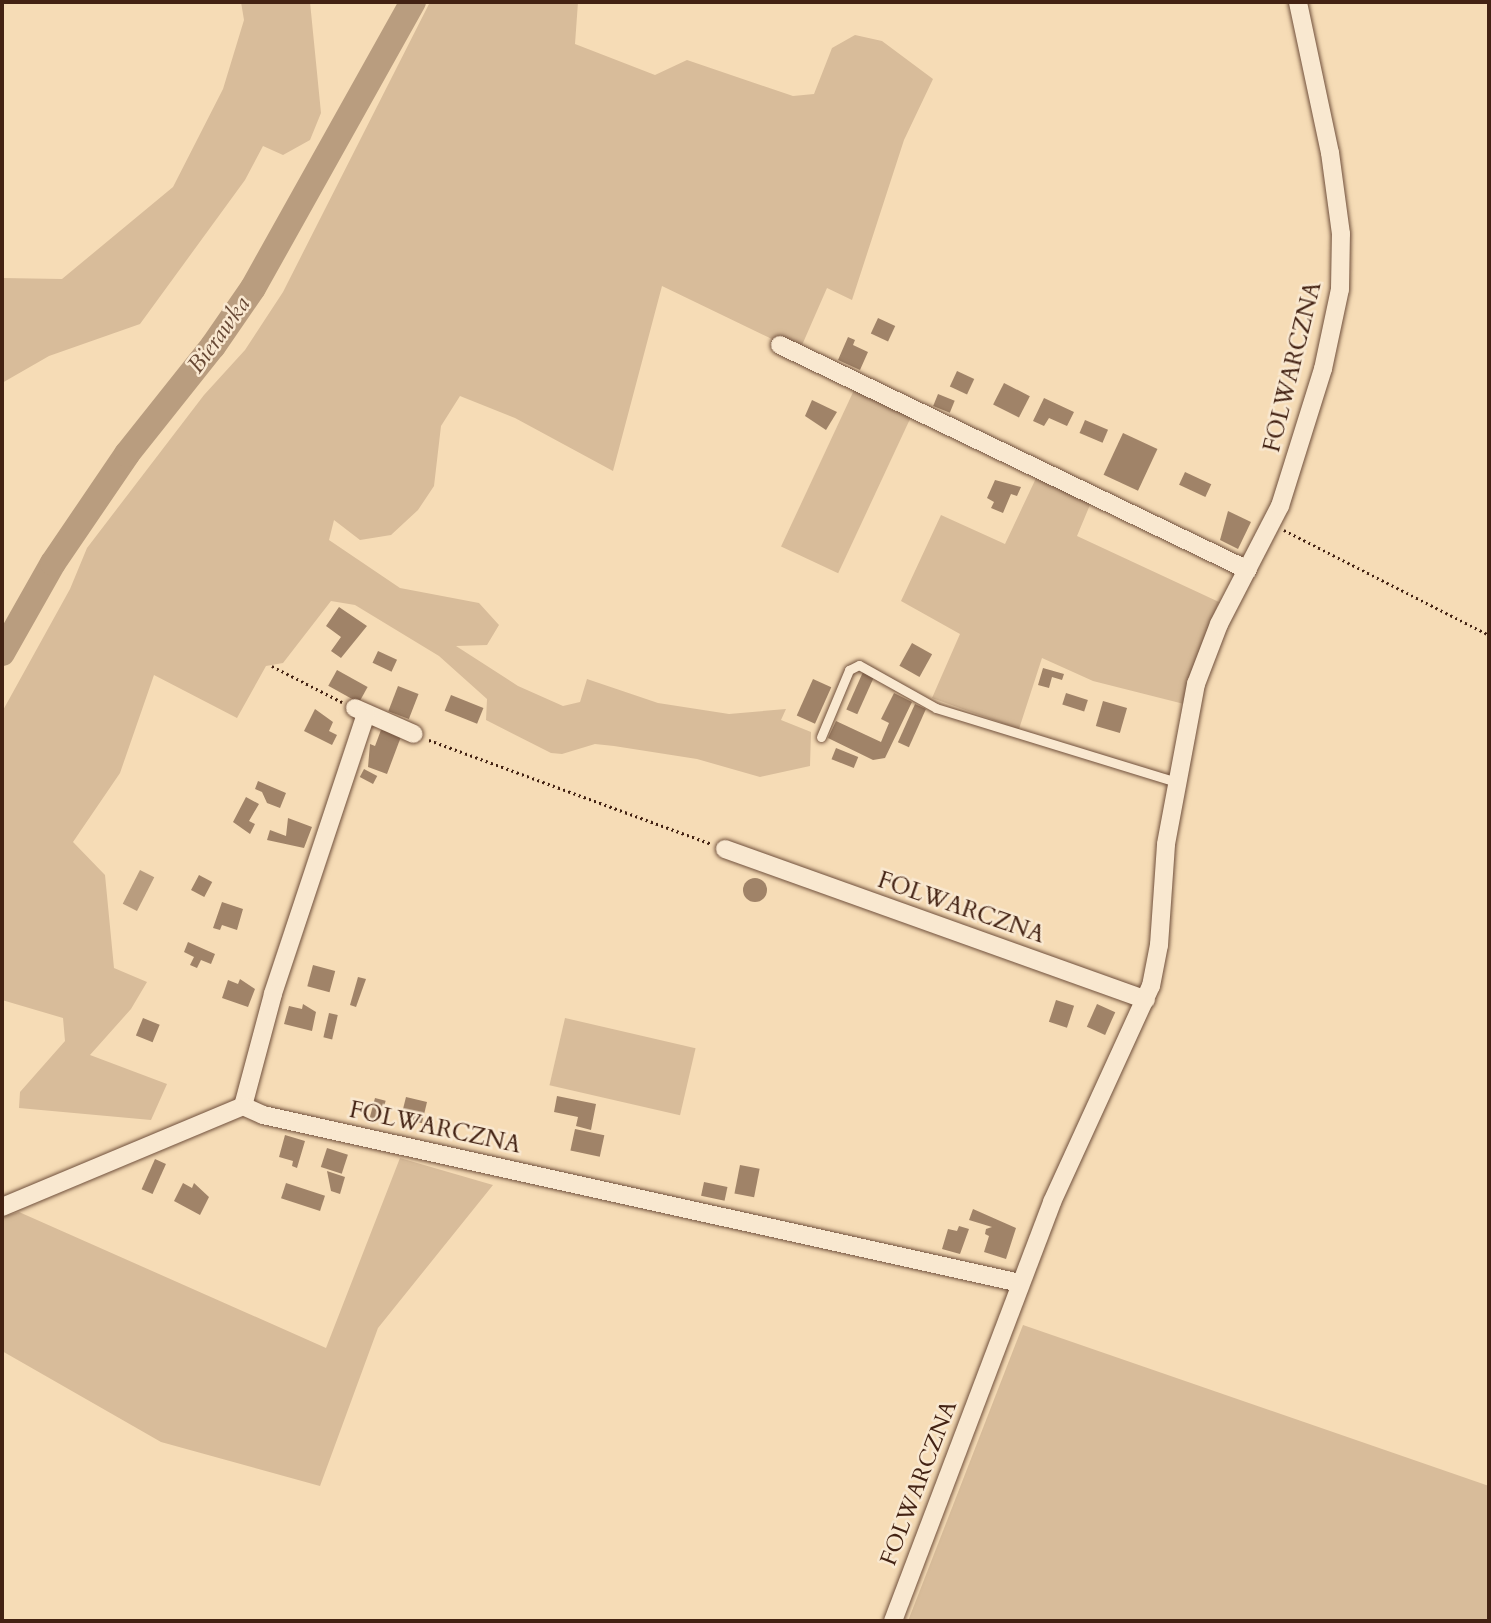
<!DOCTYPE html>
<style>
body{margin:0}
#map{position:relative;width:1491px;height:1623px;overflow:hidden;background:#f6dcb6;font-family:Cardo,serif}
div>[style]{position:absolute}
.green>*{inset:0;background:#d8bc9a;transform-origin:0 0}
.water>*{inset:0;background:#b99d7f;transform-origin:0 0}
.river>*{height:26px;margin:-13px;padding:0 13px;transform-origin:13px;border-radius:13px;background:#b99d7f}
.building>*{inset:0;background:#a08368;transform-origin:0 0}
.round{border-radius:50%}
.path>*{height:2.5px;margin-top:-1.25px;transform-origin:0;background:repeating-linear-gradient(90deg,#432213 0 2px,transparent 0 5.5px)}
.roads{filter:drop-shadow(0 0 2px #70503c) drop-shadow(0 0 2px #70503c)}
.service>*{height:9px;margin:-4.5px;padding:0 4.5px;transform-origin:4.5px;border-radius:4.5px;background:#f9e8d0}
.minor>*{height:18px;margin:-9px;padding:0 9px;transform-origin:9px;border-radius:9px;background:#f9e8d0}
span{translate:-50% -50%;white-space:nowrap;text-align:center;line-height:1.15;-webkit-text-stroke:5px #f9e8d0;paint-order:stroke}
.street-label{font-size:23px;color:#432213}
.water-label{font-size:24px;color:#664733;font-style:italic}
.frame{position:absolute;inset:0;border:4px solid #432213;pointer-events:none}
</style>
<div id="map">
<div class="green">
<div style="clip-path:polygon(241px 2px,310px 2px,321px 113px,310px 140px,283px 155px,263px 146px,245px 180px,140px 324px,49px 356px,2px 383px,2px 278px,62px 279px,173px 187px,223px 89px,244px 20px)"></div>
<div style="clip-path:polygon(430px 2px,578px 2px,575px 44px,655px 75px,687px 60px,793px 96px,814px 94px,832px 48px,855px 35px,882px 41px,933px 79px,904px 140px,852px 300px,827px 288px,799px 352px,662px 286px,613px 471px,515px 418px,460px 396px,441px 426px,434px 486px,418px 510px,391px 535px,360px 540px,334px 520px,329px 540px,400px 588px,479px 603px,499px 625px,487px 645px,456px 646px,518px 686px,563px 706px,580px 702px,587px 679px,658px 703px,729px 714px,786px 709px,781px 720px,811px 732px,810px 766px,760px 777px,697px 759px,614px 746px,595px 744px,562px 754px,551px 753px,486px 720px,487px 699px,439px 656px,355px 605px,331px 601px,283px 663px,266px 666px,237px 718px,154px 675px,120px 773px,73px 842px,105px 875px,114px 968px,147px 982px,131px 1009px,90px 1055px,167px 1084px,151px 1120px,19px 1108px,20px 1092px,65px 1041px,63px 1018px,2px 1000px,2px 712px,70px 589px,87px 548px,204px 395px,245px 350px,283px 292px)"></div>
<div style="left:855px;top:388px;width:63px;height:175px;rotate:25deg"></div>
<div style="clip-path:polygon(1038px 474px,1092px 500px,1077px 536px,1219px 602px,1194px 665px,1184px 704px,1093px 681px,1042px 658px,1019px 729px,932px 698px,960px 634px,901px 601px,941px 515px,1005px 544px)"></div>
<div style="left:565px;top:1018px;width:134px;height:69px;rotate:13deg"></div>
<div style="clip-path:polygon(400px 1158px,493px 1185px,378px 1328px,320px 1486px,161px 1442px,2px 1351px,2px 1217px,19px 1212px,326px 1348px)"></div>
<div style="clip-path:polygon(1023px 1325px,1489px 1486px,1489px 1621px,908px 1621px)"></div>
</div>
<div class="water">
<div style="left:140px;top:870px;width:16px;height:38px;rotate:27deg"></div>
</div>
<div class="river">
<div style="left:2px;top:653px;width:103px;rotate:-60.5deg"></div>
<div style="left:53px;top:563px;width:132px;rotate:-55.8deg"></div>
<div style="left:127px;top:454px;width:138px;rotate:-51.5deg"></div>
<div style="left:213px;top:346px;width:70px;rotate:-55.4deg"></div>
<div style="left:253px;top:288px;width:328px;rotate:-60.8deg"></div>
</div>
<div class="building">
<div style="left:878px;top:318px;width:19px;height:17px;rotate:25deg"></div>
<div style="clip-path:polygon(848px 337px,855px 340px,853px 345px,868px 352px,860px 370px,838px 360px)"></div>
<div style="left:957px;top:371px;width:19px;height:17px;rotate:25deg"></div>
<div style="left:1004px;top:383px;width:29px;height:24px;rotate:27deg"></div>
<div style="left:938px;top:394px;width:18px;height:13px;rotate:22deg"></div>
<div style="clip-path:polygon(1044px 398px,1074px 412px,1067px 426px,1049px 418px,1044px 426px,1033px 421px)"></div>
<div style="clip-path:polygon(812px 400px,837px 412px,826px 430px,805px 416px)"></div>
<div style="left:1085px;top:420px;width:25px;height:14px;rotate:23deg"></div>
<div style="left:1123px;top:433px;width:38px;height:46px;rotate:25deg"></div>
<div style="left:1185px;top:472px;width:29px;height:14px;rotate:25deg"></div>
<div style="clip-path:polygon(995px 480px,1021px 487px,1017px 496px,1011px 494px,1003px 513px,991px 508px,994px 502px,987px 498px)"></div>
<div style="clip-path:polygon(1228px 511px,1251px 522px,1238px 549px,1220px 540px)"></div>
<div style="clip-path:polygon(339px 607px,367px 626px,341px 658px,331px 651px,341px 637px,326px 626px)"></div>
<div style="left:912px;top:643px;width:23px;height:26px;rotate:29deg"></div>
<div style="left:378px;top:651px;width:21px;height:13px;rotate:25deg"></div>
<div style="clip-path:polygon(1043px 668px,1064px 674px,1062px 680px,1052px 677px,1049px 688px,1038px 685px)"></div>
<div style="left:337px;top:670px;width:35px;height:18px;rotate:29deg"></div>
<div style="left:863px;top:672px;width:12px;height:41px;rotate:24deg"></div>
<div style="left:813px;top:679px;width:20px;height:40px;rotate:24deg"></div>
<div style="left:398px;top:686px;width:22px;height:27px;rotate:21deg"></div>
<div style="clip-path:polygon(894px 693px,912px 702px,885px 758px,873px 760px,828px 738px,836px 721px,881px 742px,889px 723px,881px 719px)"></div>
<div style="left:1066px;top:693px;width:23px;height:12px;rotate:18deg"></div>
<div style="left:451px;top:695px;width:35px;height:17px;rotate:22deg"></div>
<div style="left:1103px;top:701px;width:25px;height:26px;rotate:16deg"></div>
<div style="left:915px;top:704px;width:12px;height:42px;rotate:24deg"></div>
<div style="clip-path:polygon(315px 709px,333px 722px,329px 731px,337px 735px,332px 745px,304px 731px)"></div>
<div style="clip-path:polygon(381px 730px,402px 734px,387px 774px,368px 767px,370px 744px,375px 746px)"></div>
<div style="left:836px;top:748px;width:24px;height:12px;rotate:22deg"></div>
<div style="left:364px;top:769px;width:15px;height:9px;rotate:28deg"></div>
<div style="clip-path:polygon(258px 781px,286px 793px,280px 808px,267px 803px,262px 792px,255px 789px)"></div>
<div style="clip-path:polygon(246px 797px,259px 804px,249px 821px,255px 824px,250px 834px,233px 822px)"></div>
<div style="clip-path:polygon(288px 818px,312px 827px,304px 848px,267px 840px,270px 830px,286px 836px)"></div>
<div style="left:199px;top:875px;width:15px;height:17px;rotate:28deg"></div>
<div class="round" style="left:743px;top:878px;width:24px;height:24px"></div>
<div style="clip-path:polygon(222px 902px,243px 909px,237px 930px,222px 925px,220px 930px,213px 928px)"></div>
<div style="clip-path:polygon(188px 942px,215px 954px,211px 964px,201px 960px,197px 968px,190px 965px,194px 957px,184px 952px)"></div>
<div style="left:313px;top:965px;width:23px;height:22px;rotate:15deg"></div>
<div style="clip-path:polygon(358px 977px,366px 979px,356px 1007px,350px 1005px)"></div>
<div style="clip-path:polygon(240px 979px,255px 989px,248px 1007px,222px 998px,228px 980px,238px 984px)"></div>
<div style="left:1056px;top:1000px;width:19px;height:23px;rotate:18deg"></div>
<div style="clip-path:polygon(303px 1004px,316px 1012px,312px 1031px,284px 1024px,289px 1006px,302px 1009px)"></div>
<div style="left:1097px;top:1004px;width:20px;height:25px;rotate:24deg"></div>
<div style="left:329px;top:1013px;width:9px;height:25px;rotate:13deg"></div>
<div style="left:143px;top:1018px;width:18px;height:19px;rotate:22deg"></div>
<div style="clip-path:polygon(557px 1096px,596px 1104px,591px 1130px,576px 1126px,578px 1117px,554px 1112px)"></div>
<div style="clip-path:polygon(406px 1097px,427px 1102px,422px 1123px,400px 1121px)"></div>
<div style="left:375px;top:1098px;width:11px;height:21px;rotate:15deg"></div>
<div style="left:575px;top:1129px;width:30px;height:22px;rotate:12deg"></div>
<div style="clip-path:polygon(285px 1135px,305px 1141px,297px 1168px,292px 1166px,293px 1161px,279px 1157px)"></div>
<div style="left:327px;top:1148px;width:22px;height:20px;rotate:18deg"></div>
<div style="left:155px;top:1159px;width:12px;height:33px;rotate:24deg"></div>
<div style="left:740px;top:1165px;width:20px;height:29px;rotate:11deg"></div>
<div style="clip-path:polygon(327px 1171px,345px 1177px,340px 1194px,331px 1191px)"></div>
<div style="left:704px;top:1182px;width:24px;height:14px;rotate:12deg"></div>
<div style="clip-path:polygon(183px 1183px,192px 1188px,194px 1183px,209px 1197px,200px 1215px,174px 1201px)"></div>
<div style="left:286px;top:1183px;width:41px;height:16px;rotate:18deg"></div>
<div style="clip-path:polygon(973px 1209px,1016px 1228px,1006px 1259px,984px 1252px,989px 1236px,985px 1234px,986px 1229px,992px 1227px,969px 1220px)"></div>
<div style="clip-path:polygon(959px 1226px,969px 1229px,960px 1254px,942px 1249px,948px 1229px,957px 1231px)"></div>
</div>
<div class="path">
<div style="left:1284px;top:530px;width:230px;rotate:27.1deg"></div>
<div style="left:272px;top:666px;width:79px;rotate:27.2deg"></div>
<div style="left:429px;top:740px;width:302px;rotate:20.2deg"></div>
</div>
<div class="roads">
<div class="service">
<div style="left:821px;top:737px;width:73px;rotate:-67.3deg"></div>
<div style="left:849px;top:670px;width:11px;rotate:-27deg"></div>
<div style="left:859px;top:665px;width:88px;rotate:29.2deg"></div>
<div style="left:936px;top:708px;width:251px;rotate:17.1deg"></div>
</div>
<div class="minor">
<div style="left:780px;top:345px;width:519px;rotate:25.68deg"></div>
<div style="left:355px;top:708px;width:64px;rotate:23.8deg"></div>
<div style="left:366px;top:714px;width:295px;rotate:108.4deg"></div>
<div style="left:273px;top:994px;width:116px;rotate:105deg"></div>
<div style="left:243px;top:1106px;width:22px;rotate:24deg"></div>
<div style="left:263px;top:1115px;width:775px;rotate:12.51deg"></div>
<div style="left:725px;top:849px;width:447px;rotate:19.7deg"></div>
<div style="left:2px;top:1207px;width:261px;rotate:-22.7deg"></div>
<div style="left:893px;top:1621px;width:448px;rotate:-69.2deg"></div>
<div style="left:1052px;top:1202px;width:238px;rotate:-65.4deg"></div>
<div style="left:1151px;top:986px;width:42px;rotate:-79deg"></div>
<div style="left:1159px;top:945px;width:101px;rotate:-86deg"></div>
<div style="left:1166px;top:844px;width:163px;rotate:-79.4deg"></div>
<div style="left:1196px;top:684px;width:64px;rotate:-69deg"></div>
<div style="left:1219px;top:624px;width:133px;rotate:-62.7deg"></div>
<div style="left:1280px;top:506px;width:144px;rotate:-72.6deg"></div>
<div style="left:1323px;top:369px;width:82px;rotate:-78deg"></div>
<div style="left:1340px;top:289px;width:55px;rotate:-89deg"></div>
<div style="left:1341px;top:234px;width:82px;rotate:-97.7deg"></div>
<div style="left:1330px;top:153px;width:154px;rotate:-102deg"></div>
</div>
</div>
<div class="street-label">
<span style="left:1293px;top:367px;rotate:-76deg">FOLWARCZNA</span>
<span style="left:961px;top:908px;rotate:19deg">FOLWARCZNA</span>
<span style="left:435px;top:1128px;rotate:12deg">FOLWARCZNA</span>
<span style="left:919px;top:1483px;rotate:-69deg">FOLWARCZNA</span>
</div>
<div class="water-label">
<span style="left:219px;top:335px;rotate:-54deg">Bierawka</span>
</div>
<div class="frame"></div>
</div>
